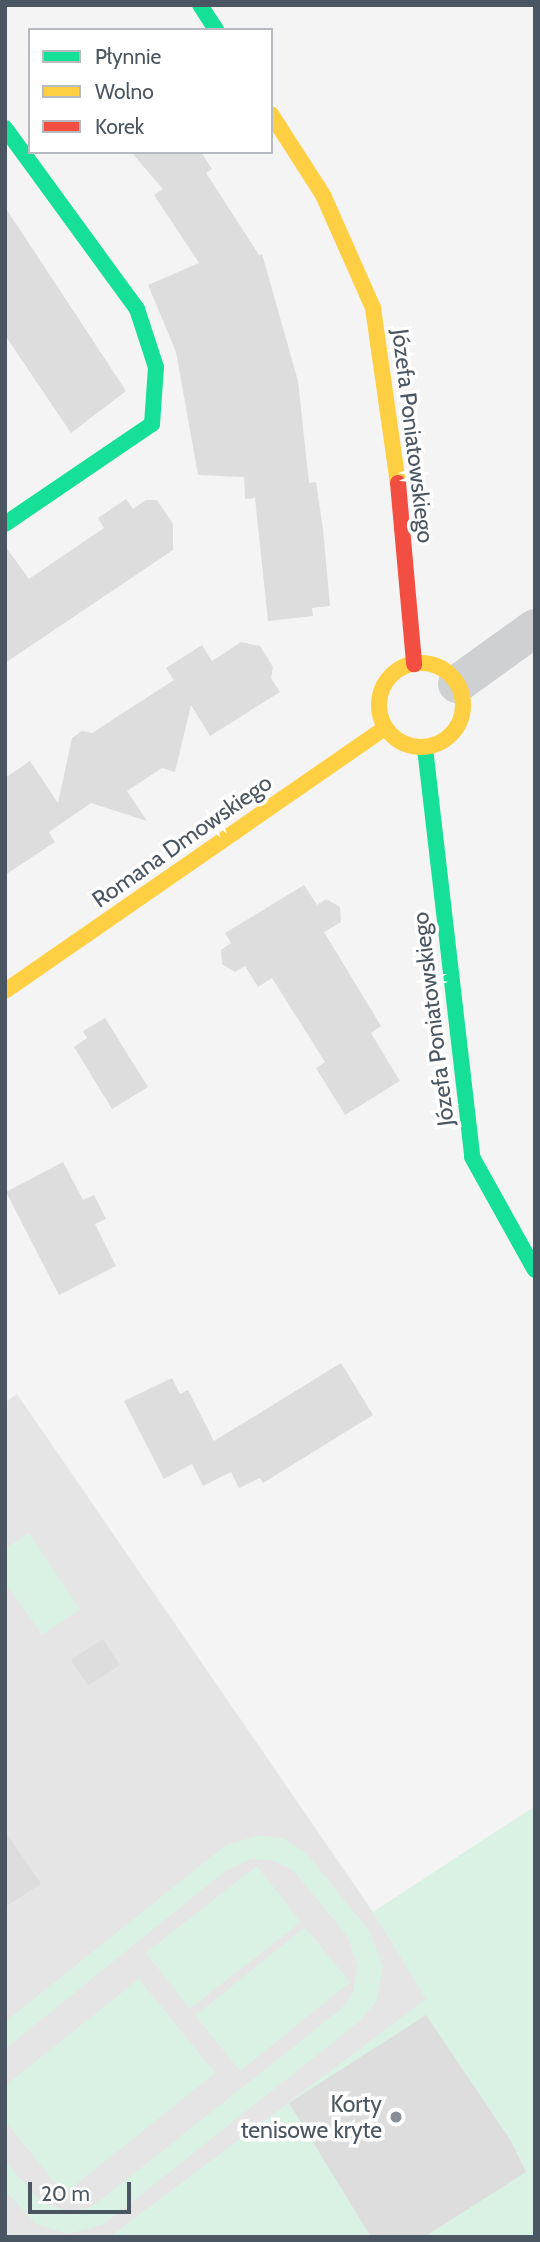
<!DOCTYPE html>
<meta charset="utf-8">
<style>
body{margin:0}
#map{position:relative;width:540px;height:2242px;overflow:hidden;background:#f4f4f4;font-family:Cabin,sans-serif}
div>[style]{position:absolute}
.education>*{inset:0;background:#e6e5e6}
.green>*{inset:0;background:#d9f2e3;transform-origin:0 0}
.building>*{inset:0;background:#ddddde;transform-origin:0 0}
.street>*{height:38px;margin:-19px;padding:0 19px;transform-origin:19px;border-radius:19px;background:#ced0d2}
.fast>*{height:16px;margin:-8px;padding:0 8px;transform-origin:8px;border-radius:8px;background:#16e098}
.slow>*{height:16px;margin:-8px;padding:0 8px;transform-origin:8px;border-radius:8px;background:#ffcf43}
.slow>.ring{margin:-8px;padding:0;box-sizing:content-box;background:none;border:16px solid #ffcf43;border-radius:50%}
.jam>*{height:16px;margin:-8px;padding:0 8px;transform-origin:8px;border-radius:8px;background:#f24e42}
.dots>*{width:19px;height:19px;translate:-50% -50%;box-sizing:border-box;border:4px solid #fff;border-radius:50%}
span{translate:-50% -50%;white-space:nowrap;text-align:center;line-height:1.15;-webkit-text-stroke:7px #fff;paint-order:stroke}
.street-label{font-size:23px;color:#4a5661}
.poi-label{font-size:23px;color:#4a5661}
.right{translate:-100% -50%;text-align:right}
.frame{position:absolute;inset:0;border:7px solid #4a5661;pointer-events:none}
.legend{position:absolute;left:28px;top:28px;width:245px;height:126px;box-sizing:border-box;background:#fff;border:2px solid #b7bbc0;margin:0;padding:9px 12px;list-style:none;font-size:21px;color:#4a5661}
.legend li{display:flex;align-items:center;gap:14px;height:35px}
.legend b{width:35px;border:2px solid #b7bbc0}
.scale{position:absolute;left:28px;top:2182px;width:103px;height:32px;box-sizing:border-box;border:4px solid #4a5661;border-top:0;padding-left:9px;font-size:21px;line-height:24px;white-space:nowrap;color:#4a5661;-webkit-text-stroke:5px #fff;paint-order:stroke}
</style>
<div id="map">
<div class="education">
<div style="clip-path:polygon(17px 1394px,373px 1912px,427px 1999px,110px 2237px,5px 2237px,5px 1402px)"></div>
</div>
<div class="green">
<div style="clip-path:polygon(29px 1533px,80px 1609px,42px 1635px,5px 1582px,5px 1549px)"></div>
<div style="clip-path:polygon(535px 1806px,535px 2237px,110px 2237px,426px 1999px,373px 1912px)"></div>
<div style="clip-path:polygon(260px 1835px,284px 1839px,307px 1854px,370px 1932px,383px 1967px,376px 2001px,361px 2020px,104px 2224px,68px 2234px,36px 2224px,5px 2190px,5px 2161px,42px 2203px,69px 2211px,92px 2207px,341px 2009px,353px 1993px,358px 1966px,347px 1936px,293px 1870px,272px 1860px,251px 1859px,225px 1871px,5px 2049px,5px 2022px,226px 1845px)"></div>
<div style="left:257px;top:1866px;width:71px;height:141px;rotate:52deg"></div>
<div style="left:305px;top:1927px;width:71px;height:141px;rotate:51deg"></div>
<div style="clip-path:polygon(139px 1979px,215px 2073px,64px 2194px,5px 2121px,5px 2086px)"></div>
</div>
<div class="building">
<div style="clip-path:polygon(131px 152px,201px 152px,212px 169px,206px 173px,259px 255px,262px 254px,298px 381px,309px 483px,316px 482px,323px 529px,330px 606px,312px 608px,313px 616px,268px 621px,255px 498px,245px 499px,244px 477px,198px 475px,176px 352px,148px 285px,199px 263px,154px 195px,163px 189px)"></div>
<div style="clip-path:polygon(5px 207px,126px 391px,71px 433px,5px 335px)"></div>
<div style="clip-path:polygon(126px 499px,133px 509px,146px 500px,157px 500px,173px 524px,173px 550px,5px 663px,5px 546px,29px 579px,104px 528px,98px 518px)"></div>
<div style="clip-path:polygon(241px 642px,260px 646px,273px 667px,271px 678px,280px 692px,210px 736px,191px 705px,175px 772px,162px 768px,127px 791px,147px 821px,91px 803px,49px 832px,55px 842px,5px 875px,5px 778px,30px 761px,58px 803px,72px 738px,82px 731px,92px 733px,174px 680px,166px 668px,202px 645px,212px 661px)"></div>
<div style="clip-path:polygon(304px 885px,317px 905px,326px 899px,340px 907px,341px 922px,324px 932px,381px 1026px,371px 1033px,400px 1081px,345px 1115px,316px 1068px,325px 1062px,272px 978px,258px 987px,245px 966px,235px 972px,222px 964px,221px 950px,231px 943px,225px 933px)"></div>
<div style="clip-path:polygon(105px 1018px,148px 1087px,112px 1109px,74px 1047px,87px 1038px,83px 1031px)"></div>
<div style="clip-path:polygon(63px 1162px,83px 1200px,94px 1195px,106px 1219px,95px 1224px,116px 1266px,59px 1295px,6px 1192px)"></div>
<div style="clip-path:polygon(341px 1363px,373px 1415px,263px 1483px,260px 1478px,239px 1488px,231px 1472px,203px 1486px,192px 1464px,164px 1479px,124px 1401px,172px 1378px,180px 1394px,188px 1390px,214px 1441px)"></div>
<div style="left:103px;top:1639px;width:31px;height:38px;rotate:57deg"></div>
<div style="clip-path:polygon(5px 1831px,41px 1884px,5px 1907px)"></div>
<div style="clip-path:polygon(426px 2015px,511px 2141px,526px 2172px,424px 2237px,371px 2237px,289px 2103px)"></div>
</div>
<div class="street">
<div style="left:457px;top:684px;width:96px;rotate:-35.7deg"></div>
</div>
<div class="fast">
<div style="left:200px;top:5px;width:30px;rotate:57deg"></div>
<div style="left:5px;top:128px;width:224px;rotate:53.9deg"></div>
<div style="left:137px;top:309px;width:61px;rotate:71.9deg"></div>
<div style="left:156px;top:367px;width:57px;rotate:94deg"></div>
<div style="left:152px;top:424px;width:178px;rotate:145.8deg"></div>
<div style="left:425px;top:748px;width:412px;rotate:83.4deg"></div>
<div style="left:472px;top:1157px;width:129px;rotate:60.9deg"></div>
</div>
<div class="slow">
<div style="left:271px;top:114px;width:96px;rotate:57.3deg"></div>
<div style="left:323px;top:195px;width:124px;rotate:66.1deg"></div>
<div style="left:373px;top:308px;width:177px;rotate:81.9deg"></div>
<div class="ring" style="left:379px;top:663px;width:68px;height:68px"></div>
<div style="left:5px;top:991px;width:462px;rotate:-34.7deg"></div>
</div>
<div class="jam">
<div style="left:398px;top:483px;width:182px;rotate:84.9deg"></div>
</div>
<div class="dots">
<div style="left:396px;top:2117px;background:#868d94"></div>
</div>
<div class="street-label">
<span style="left:413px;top:436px;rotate:83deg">Józefa Poniatowskiego</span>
<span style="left:182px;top:841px;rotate:-35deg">Romana Dmowskiego</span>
<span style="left:433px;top:1019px;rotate:-97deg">Józefa Poniatowskiego</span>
</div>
<div class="poi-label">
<span class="right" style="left:382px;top:2117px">Korty<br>tenisowe kryte</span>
</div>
<div class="frame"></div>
<ul class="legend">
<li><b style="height:9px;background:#16e098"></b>Płynnie</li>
<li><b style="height:9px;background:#ffcf43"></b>Wolno</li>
<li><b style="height:9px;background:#f24e42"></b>Korek</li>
</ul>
<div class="scale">20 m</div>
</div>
